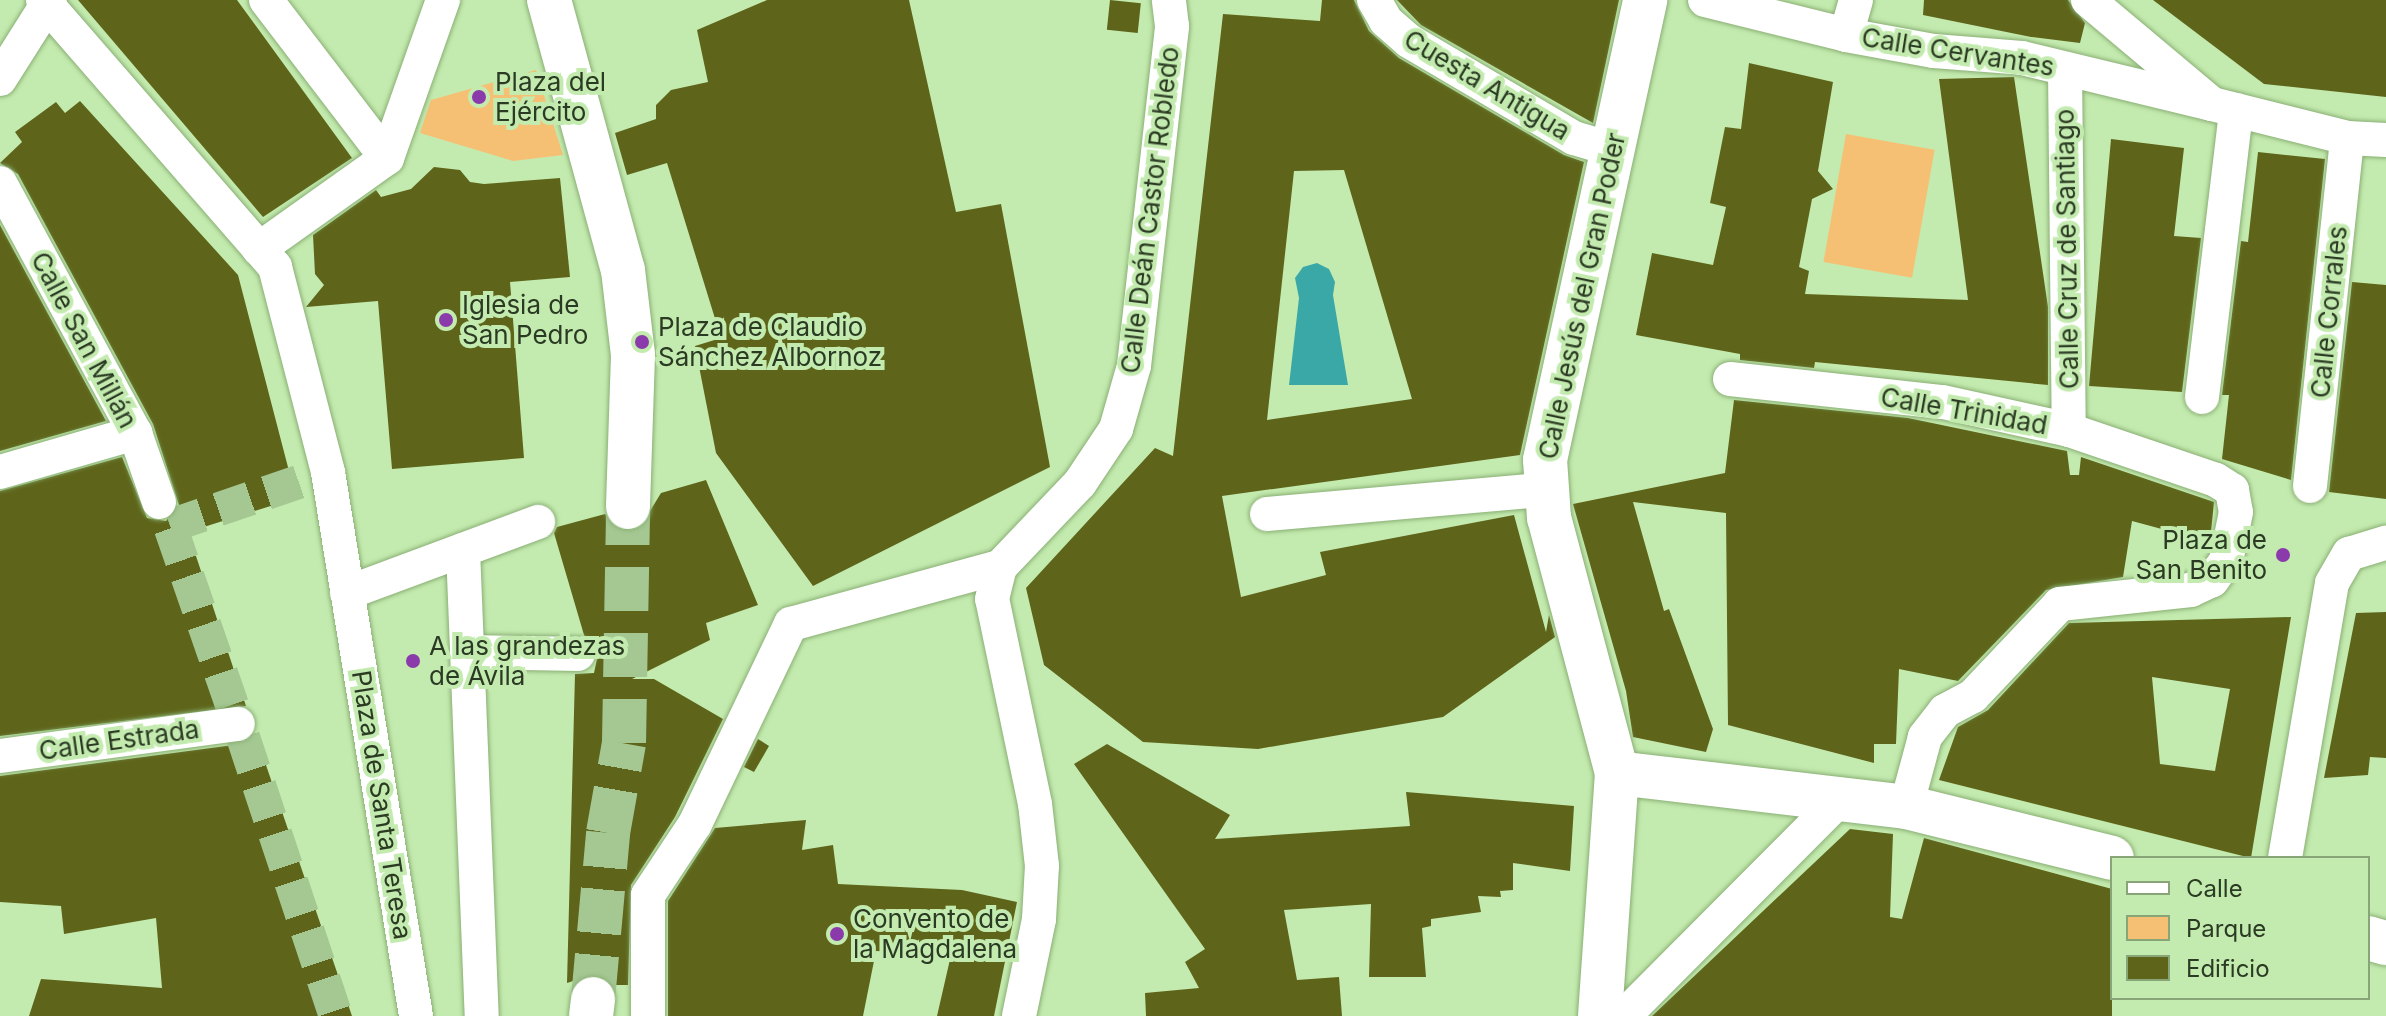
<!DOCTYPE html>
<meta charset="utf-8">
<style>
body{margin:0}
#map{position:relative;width:2386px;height:1016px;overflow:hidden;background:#c4ebaf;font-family:Inter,sans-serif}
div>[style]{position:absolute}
.green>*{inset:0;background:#f6c074;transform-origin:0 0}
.water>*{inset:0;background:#3ba8a8}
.building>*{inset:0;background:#5e651a;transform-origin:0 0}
.street-tunnel>*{height:34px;margin-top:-17px;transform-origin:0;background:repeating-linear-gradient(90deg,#a5c893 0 34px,transparent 0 51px)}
.secondary-tunnel>*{height:44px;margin-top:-22px;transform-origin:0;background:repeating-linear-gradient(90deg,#a5c893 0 44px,transparent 0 66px)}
.roads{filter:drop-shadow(0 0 2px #8aaf75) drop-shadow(0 0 2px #8aaf75)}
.street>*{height:34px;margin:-17px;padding:0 17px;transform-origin:17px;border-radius:17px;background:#fff}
.secondary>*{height:44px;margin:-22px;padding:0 22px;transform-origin:22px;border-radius:22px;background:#fff}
.dots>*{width:22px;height:22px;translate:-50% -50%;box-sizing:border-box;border:4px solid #c4ebaf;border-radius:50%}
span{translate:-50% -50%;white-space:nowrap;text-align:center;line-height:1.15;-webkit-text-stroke:8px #c4ebaf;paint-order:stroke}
.street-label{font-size:26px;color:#2b3b23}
.poi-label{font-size:26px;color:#2b3b23}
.left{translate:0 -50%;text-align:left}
.right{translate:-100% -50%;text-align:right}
.legend{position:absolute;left:2110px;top:856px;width:260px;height:144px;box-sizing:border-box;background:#c4ebaf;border:2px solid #87a577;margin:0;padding:10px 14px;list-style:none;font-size:24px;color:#2b3b23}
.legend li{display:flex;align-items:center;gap:16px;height:40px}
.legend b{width:40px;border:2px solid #87a577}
</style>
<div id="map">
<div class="green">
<div style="clip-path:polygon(536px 70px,563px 155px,513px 161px,420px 133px,431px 100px)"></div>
<div style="left:1846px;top:134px;width:90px;height:130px;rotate:10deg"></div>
</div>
<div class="water">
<div style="clip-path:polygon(1317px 263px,1329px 269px,1335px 282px,1333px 295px,1348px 385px,1289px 385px,1299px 298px,1295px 278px,1303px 267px)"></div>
</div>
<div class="building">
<div style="clip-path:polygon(78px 0,237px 0,352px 158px,263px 217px)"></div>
<div style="clip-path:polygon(767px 0,909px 0,956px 212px,1001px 204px,1050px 467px,813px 586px,716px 453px,695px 346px,721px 338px,667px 163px,627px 175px,615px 133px,656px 119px,656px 105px,671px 90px,708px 82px,697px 30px)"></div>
<div style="left:1110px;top:0;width:31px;height:30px;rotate:6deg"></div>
<div style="clip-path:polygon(evenodd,1322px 0,1354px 0,1369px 31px,1399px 58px,1564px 155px,1584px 162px,1520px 455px,1222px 496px,1241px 597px,1326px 575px,1320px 552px,1514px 515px,1546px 632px,1549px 615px,1555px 637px,1443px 717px,1258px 749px,1143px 742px,1044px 665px,1026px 588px,1155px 448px,1173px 456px,1223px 14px,1320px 21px,1322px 0,1344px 170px,1412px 399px,1267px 420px,1294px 171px,1344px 170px)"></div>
<div style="clip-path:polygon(1397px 0,1619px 0,1593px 123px,1421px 25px)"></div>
<div style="clip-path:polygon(1924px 0,2068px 0,2085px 23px,2080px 43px,2031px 37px,1923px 15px)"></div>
<div style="clip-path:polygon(2153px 0,2386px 0,2386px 97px,2264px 84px)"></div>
<div style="clip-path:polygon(1749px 63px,1833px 82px,1818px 171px,1833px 189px,1812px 199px,1799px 267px,1809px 271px,1805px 294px,1968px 300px,1939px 79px,2014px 77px,2048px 307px,2048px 385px,1815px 362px,1814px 368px,1740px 360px,1740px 354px,1636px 335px,1652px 253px,1713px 265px,1726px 207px,1710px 203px,1725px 127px,1741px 129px)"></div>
<div style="clip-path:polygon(80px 101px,238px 275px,296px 498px,188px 532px,246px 706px,0 736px,0 491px,122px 457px,147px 518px,166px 521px,179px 505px,153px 424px,18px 174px,0 163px,22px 142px,15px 132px,56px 102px,65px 113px)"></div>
<div style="clip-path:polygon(2111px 139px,2184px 148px,2174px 236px,2201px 238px,2182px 392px,2089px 386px)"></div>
<div style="clip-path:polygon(2258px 152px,2325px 159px,2291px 480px,2222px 459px,2229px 395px,2222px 395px,2241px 241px,2248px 242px)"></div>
<div style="clip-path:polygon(434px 167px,460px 170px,470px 182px,484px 184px,560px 178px,570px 277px,510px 282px,524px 458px,392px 469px,378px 301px,306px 307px,324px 285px,315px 274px,313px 235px,376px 190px,381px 197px,411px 189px)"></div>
<div style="clip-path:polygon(0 225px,106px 421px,0 451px)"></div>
<div style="clip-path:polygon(2352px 282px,2386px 285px,2386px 499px,2329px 492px)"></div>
<div style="clip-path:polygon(1734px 400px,1908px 418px,2067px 451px,2070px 475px,2079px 475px,2081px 457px,2214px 502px,2210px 542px,2132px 521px,2123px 577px,2046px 590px,1958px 681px,1899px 669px,1896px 744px,1874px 744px,1874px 763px,1728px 725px,1726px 513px,1633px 502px,1664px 611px,1669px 609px,1713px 729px,1706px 752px,1633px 737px,1626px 691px,1573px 504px,1725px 473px)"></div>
<div style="clip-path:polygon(706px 480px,758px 605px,706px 623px,710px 640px,632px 679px,654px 679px,723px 719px,675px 817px,631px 885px,628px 985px,612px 985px,595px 974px,567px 983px,575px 674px,594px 673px,598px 654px,584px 635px,554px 533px,557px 527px,605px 514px,616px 529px,639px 529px,661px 493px)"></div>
<div style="clip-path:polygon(2386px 612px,2386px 758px,2370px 757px,2368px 775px,2324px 778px,2356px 613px)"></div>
<div style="clip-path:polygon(evenodd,2291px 617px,2251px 858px,1939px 780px,1958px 727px,1988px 710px,2069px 623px,2291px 617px,2152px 677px,2230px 689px,2215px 771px,2160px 764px,2152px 677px)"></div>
<div style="clip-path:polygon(255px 733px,352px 1016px,29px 1016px,41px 979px,162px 988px,156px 918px,64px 934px,61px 906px,0 902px,0 776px,241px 744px)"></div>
<div style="clip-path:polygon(758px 739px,769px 746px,754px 772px,744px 767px)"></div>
<div style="clip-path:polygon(1107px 744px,1230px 815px,1215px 839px,1410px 826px,1406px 792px,1574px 806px,1570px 871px,1513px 863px,1513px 890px,1500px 891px,1501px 897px,1478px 896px,1481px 912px,1431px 919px,1431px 926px,1422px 928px,1426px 977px,1369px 977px,1371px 904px,1284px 910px,1297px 980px,1339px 977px,1342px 1016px,1146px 1016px,1145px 993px,1199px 988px,1185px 962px,1205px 949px,1074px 764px)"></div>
<div style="clip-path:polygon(806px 820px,802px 850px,833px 845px,838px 884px,962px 890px,1017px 902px,994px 1016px,937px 1016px,951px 955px,876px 951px,863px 1016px,668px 1016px,668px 901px,715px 828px)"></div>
<div style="clip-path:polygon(1850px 829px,1893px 834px,1890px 917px,1902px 919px,1924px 838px,2112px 889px,2112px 1016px,1652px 1016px)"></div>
</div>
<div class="street-tunnel">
<div style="left:232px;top:705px;width:189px;rotate:-109.1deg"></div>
<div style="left:170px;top:526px;width:167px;rotate:-18.9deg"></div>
<div style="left:243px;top:737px;width:294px;rotate:71.6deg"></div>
</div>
<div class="secondary-tunnel">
<div style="left:593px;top:999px;width:167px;rotate:-84.8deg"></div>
<div style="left:608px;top:833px;width:91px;rotate:-79.9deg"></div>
<div style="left:624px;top:743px;width:236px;rotate:-89deg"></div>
</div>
<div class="roads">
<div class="street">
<div style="left:43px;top:0;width:354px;rotate:49deg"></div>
<div style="left:275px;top:267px;width:212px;rotate:75.5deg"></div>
<div style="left:328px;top:472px;width:551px;rotate:80.81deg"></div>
<div style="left:266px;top:0;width:199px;rotate:52.6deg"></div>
<div style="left:1374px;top:0;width:24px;rotate:60deg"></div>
<div style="left:1386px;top:21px;width:30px;rotate:41deg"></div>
<div style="left:1409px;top:41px;width:191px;rotate:30.5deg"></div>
<div style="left:1574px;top:138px;width:42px;rotate:16.7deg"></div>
<div style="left:1705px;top:0;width:145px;rotate:13.9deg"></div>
<div style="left:1846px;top:35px;width:89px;rotate:10.3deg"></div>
<div style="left:1934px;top:51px;width:88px;rotate:4.5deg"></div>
<div style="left:2022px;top:58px;width:195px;rotate:13.6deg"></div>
<div style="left:2088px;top:0;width:162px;rotate:40deg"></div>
<div style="left:2212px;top:104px;width:139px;rotate:14.1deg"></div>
<div style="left:2347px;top:138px;width:39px;rotate:3deg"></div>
<div style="left:1846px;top:35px;width:36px;rotate:-74deg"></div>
<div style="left:2065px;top:69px;width:361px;rotate:89.4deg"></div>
<div style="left:0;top:79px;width:93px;rotate:-57.7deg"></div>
<div style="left:0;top:183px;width:284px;rotate:61.6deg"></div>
<div style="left:135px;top:433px;width:73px;rotate:70.8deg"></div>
<div style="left:259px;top:249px;width:157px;rotate:-35.4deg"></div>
<div style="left:387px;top:158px;width:168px;rotate:-70.5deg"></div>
<div style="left:1730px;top:379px;width:214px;rotate:6.2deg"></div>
<div style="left:1943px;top:402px;width:129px;rotate:12.5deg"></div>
<div style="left:2069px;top:430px;width:155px;rotate:18.8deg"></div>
<div style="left:2216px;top:480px;width:19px;rotate:32deg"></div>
<div style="left:2232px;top:490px;width:22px;rotate:80deg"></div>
<div style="left:2236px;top:512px;width:50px;rotate:101.5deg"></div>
<div style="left:2226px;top:561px;width:24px;rotate:126deg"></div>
<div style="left:2212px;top:580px;width:23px;rotate:155deg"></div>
<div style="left:2191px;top:590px;width:132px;rotate:173.9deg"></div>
<div style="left:2060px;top:604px;width:127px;rotate:133.4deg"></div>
<div style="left:1973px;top:696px;width:32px;rotate:152deg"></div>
<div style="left:1945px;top:711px;width:33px;rotate:128deg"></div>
<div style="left:1925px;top:737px;width:73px;rotate:105.2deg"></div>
<div style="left:2202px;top:397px;width:289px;rotate:-83.2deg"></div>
<div style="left:0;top:472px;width:141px;rotate:-16.1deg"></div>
<div style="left:2310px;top:486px;width:350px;rotate:-83.9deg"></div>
<div style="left:1267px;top:514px;width:278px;rotate:-5deg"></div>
<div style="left:463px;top:550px;width:466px;rotate:87.7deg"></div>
<div style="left:347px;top:593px;width:204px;rotate:-20.4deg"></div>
<div style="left:467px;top:652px;width:111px;rotate:1deg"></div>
<div style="left:0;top:756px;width:240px;rotate:-7.7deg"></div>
<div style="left:2285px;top:858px;width:279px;rotate:-80.3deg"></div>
<div style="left:2332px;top:583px;width:34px;rotate:-60deg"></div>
<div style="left:2349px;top:554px;width:39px;rotate:-17deg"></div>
<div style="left:648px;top:1016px;width:121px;rotate:-90deg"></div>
<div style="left:648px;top:895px;width:85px;rotate:-56.5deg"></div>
<div style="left:695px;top:824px;width:222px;rotate:-64.4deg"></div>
<div style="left:791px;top:624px;width:217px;rotate:-15.3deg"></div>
<div style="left:1019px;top:1016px;width:99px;rotate:-78.3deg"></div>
<div style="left:1039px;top:919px;width:53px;rotate:-86.8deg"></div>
<div style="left:1042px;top:866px;width:62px;rotate:-96.4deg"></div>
<div style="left:1035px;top:804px;width:209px;rotate:-101.8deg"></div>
<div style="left:992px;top:599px;width:33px;rotate:-76deg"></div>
<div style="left:1000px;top:567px;width:116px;rotate:-46.4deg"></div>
<div style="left:1080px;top:483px;width:65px;rotate:-56.3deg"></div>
<div style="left:1116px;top:429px;width:66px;rotate:-74.1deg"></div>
<div style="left:1134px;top:366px;width:342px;rotate:-83.6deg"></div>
<div style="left:1172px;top:26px;width:26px;rotate:-97deg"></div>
<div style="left:1624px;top:1016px;width:308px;rotate:-45.1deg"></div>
</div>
<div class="secondary">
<div style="left:549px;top:0;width:280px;rotate:74.7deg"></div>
<div style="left:623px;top:270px;width:86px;rotate:83.3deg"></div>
<div style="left:633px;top:355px;width:152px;rotate:91.9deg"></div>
<div style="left:1617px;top:773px;width:291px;rotate:6.7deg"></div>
<div style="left:1906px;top:807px;width:212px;rotate:13.9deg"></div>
<div style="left:2368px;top:938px;width:19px;rotate:16deg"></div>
<div style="left:591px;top:1016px;width:17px;rotate:-83deg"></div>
<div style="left:1600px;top:1016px;width:244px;rotate:-86deg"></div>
<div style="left:1617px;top:773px;width:264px;rotate:-104.9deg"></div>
<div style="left:1549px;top:518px;width:58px;rotate:-93.9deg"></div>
<div style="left:1545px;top:460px;width:471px;rotate:-77.7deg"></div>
</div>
</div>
<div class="dots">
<div style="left:479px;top:97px;background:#8a3aaa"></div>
<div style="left:446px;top:320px;background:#8a3aaa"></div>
<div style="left:642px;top:342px;background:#8a3aaa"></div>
<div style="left:2283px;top:555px;background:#8a3aaa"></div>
<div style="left:413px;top:661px;background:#8a3aaa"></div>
<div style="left:837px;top:934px;background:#8a3aaa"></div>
</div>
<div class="street-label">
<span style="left:1958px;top:52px;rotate:9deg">Calle Cervantes</span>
<span style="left:1487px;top:85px;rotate:31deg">Cuesta Antigua</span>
<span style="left:1150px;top:210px;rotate:-83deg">Calle Deán Castor Robledo</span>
<span style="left:2067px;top:249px;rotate:-91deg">Calle Cruz de Santiago</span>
<span style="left:1582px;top:296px;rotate:-78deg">Calle Jesús del Gran Poder</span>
<span style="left:2329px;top:312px;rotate:-84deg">Calle Corrales</span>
<span style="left:84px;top:340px;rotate:62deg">Calle San Millán</span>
<span style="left:1964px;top:411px;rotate:10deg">Calle Trinidad</span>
<span style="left:119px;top:740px;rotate:-8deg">Calle Estrada</span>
<span style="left:382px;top:805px;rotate:81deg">Plaza de Santa Teresa</span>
</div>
<div class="poi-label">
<span class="left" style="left:495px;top:97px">Plaza del<br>Ejército</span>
<span class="left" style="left:462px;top:320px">Iglesia de<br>San Pedro</span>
<span class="left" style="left:658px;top:342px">Plaza de Claudio<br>Sánchez Albornoz</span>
<span class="right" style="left:2267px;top:555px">Plaza de<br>San Benito</span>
<span class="left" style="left:429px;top:661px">A las grandezas<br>de Ávila</span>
<span class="left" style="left:853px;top:934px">Convento de<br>la Magdalena</span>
</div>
<ul class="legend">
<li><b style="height:10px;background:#fff"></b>Calle</li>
<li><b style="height:22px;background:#f6c074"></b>Parque</li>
<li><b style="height:22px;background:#5e651a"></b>Edificio</li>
</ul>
</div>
